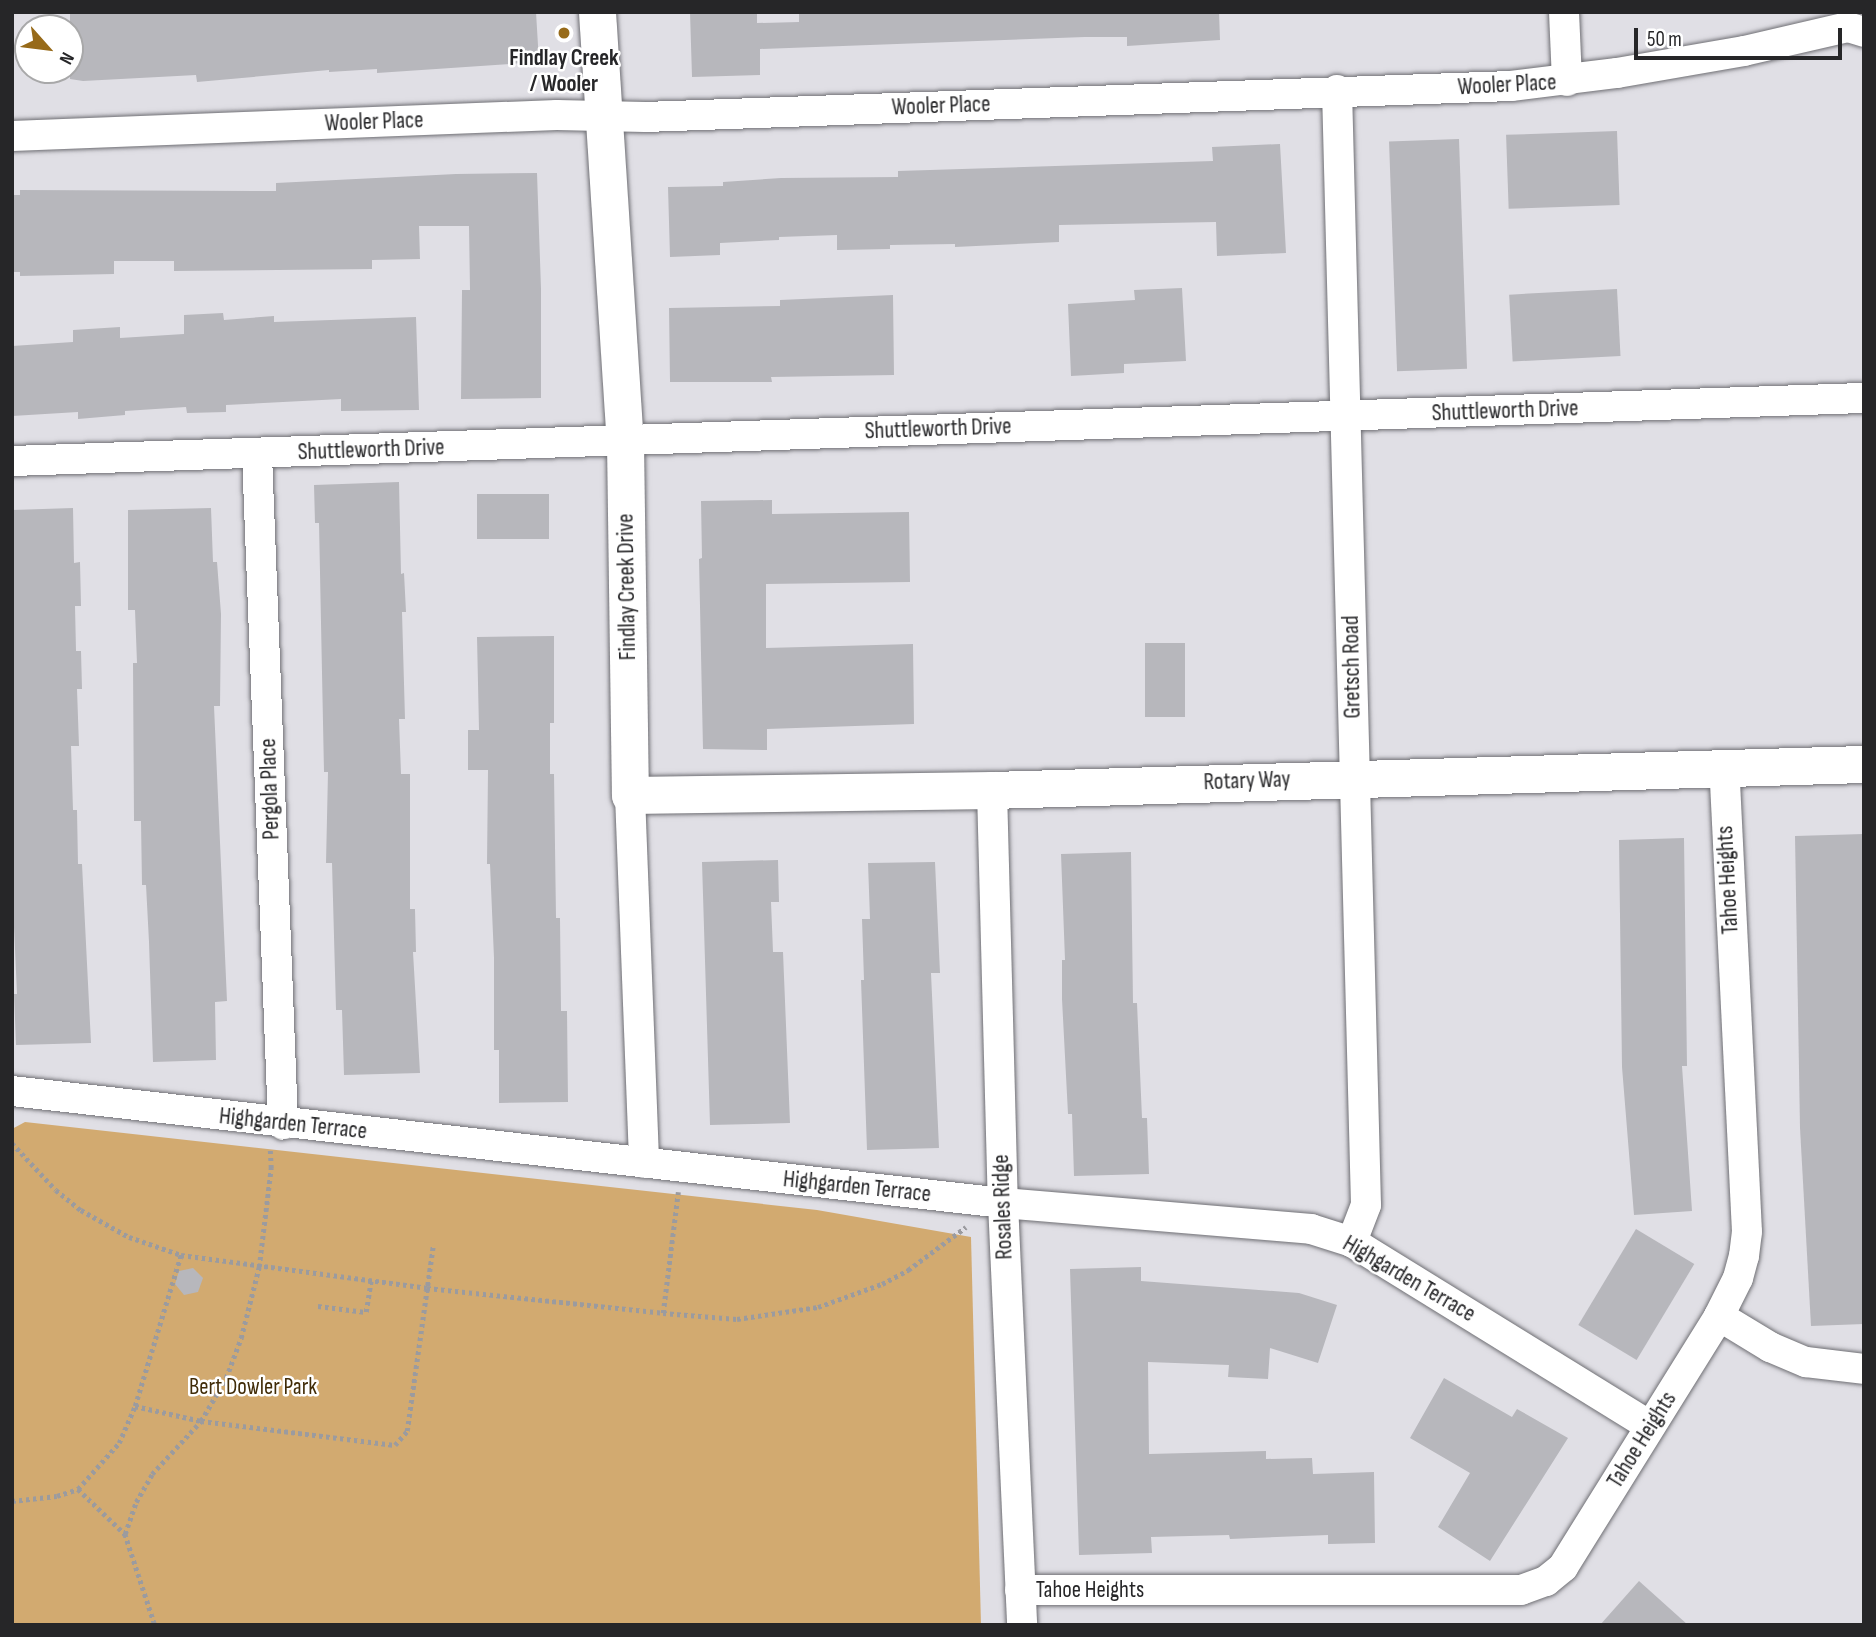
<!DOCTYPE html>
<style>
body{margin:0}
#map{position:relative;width:1876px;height:1637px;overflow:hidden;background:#e0dfe5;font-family:"Sofia Sans Condensed",sans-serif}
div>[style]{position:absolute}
.green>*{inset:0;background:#d2aa70}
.building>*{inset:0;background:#b7b7bc;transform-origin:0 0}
.path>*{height:4.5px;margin-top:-2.25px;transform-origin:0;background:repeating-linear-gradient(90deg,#9b9b9f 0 3.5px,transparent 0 7px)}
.roads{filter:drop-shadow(0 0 2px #6f6f74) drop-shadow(0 0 2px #6f6f74)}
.minor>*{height:30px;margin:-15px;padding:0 15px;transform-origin:15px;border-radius:15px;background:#fff}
.tertiary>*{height:37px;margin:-18.5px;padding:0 18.5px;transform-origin:18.5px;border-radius:18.5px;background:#fff}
.dots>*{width:19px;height:19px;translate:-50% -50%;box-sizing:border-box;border:4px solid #fff;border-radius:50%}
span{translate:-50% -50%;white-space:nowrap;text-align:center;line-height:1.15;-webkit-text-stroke:5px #fff;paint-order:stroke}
.poi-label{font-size:23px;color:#262628;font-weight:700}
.street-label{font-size:23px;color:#262628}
.park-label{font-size:23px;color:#412c08}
.frame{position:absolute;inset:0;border:14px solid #262628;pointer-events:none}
.north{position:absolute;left:14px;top:14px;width:70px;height:70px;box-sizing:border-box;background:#fff;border:2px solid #a8a8a9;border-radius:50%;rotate:118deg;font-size:19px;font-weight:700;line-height:28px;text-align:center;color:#262628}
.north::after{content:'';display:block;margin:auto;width:24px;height:32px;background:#976a19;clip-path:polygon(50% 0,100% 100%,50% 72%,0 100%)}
.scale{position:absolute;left:1634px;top:28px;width:208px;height:32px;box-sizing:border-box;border:4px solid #262628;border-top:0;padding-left:9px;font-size:21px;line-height:24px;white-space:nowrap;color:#262628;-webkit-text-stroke:5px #fff;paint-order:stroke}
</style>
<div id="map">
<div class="green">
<div style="clip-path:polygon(25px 1122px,817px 1210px,971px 1237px,981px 1625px,12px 1625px,12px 1129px)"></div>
</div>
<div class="building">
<div style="clip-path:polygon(70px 12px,536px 12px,539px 62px,377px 73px,377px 69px,329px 72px,329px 70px,197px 82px,196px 75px,83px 81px,70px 79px)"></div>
<div style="clip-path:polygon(690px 12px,757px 12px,757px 23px,799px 22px,799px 12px,1219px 12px,1220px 40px,1127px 46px,1127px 37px,1085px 37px,760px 49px,760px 75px,692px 77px)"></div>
<div style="left:1617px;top:131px;width:74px;height:111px;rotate:88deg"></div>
<div style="left:1459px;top:139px;width:230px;height:70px;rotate:88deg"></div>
<div style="clip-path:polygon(1280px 144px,1286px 253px,1217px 256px,1216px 222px,1059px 225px,1059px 242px,955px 247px,955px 244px,890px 245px,890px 249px,837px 250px,837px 235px,779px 237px,779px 240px,720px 243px,720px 255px,670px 257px,668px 187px,723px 186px,723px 182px,781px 178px,898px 177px,898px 171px,1213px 161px,1212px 147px)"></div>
<div style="clip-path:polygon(537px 173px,541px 289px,541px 398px,461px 399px,462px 290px,470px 290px,469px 226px,419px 226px,420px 259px,372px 260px,372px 269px,174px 271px,174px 261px,114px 261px,114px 274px,20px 276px,20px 272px,12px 272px,12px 195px,20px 195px,20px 190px,276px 191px,276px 183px,456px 174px)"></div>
<div style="clip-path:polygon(1182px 288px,1186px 361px,1124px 364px,1124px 373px,1071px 376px,1068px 304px,1135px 300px,1134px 290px)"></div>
<div style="left:1617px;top:289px;width:67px;height:108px;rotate:87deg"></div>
<div style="clip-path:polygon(893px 295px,894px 375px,771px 377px,772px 382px,670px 382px,669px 308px,780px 306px,780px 300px)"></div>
<div style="clip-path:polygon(223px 313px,224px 320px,274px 316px,274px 322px,416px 317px,419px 410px,341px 411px,341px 399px,226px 405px,226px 412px,187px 413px,186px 407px,125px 411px,125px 415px,78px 419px,78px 412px,12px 416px,12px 346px,73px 342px,73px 330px,120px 327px,120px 338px,184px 334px,184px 315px)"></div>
<div style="clip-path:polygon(399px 482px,401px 574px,404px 573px,406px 612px,402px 612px,405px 719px,399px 719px,401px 774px,410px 774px,410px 909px,415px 909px,416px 952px,413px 952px,420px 1073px,344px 1075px,342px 1010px,336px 1010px,332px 863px,326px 863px,328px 772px,324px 772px,319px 523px,315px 523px,314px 485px)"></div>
<div style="left:549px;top:494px;width:45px;height:72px;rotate:90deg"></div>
<div style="clip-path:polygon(772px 500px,772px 514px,909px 512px,910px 582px,766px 584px,766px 648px,913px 644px,914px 724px,767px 729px,767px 750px,703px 749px,699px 559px,702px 558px,701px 501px)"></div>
<div style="clip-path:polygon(73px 508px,74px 563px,80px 562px,81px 606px,75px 606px,76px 651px,81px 651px,82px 689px,77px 689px,79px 746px,71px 746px,73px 810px,77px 810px,78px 864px,82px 864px,91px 1043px,16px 1045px,14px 994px,17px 994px,12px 883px,12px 510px)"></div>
<div style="clip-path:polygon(211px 508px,213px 562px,217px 562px,221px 614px,220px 706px,214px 706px,227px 1001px,215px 1002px,216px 1060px,153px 1062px,149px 942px,146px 885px,142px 885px,141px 821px,134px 821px,133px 663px,137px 663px,135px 610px,128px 610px,128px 510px)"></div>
<div style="clip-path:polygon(554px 636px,554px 723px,550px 723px,550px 774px,554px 774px,556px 918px,560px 918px,561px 1011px,567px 1011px,568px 1102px,499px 1103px,499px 1050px,494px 1050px,494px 958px,490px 864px,487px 864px,488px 770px,468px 770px,468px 730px,479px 730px,477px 637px)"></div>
<div style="left:1185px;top:643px;width:74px;height:40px;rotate:90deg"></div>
<div style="clip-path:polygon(1864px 834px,1864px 1324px,1811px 1326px,1800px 1128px,1795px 836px)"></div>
<div style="clip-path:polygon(1684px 838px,1687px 1066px,1682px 1066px,1692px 1211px,1634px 1215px,1622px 1067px,1619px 840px)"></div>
<div style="clip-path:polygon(1131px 852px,1133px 1003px,1137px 1003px,1142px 1118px,1147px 1118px,1149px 1174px,1074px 1176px,1072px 1114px,1068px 1114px,1062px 999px,1062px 960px,1065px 960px,1061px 854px)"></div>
<div style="clip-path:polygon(778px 860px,779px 902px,771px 902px,773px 952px,783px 952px,790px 1123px,710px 1125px,702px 862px)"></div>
<div style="clip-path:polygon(935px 862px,940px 973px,931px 973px,939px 1148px,867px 1150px,861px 980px,864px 980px,862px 919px,870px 919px,868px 863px)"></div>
<div style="left:1636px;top:1229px;width:68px;height:112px;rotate:31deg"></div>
<div style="clip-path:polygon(1141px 1267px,1141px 1281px,1299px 1293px,1337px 1305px,1318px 1363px,1270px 1348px,1268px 1379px,1228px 1377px,1229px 1365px,1148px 1362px,1149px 1454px,1266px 1451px,1266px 1459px,1312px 1458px,1313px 1474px,1374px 1472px,1375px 1543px,1328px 1544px,1328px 1535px,1230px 1539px,1229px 1535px,1151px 1537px,1152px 1553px,1079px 1555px,1070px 1269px)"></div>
<div style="clip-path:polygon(193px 1268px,203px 1278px,198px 1292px,184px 1295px,175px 1284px,179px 1271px)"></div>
<div style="clip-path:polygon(1444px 1378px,1512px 1417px,1517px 1409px,1568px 1438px,1490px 1561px,1438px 1527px,1470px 1473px,1410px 1438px)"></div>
<div style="clip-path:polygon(1639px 1581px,1688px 1625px,1600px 1625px)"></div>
</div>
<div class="path">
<div style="left:12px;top:1143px;width:64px;rotate:46.9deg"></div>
<div style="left:56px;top:1190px;width:32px;rotate:39deg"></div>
<div style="left:81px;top:1210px;width:55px;rotate:29.4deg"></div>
<div style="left:129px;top:1237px;width:55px;rotate:19.1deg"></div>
<div style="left:181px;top:1255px;width:248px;rotate:7.6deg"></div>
<div style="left:427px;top:1288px;width:237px;rotate:6deg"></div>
<div style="left:663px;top:1313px;width:74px;rotate:4.6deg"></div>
<div style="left:737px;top:1319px;width:82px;rotate:-8.4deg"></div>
<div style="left:818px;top:1307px;width:68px;rotate:-19.8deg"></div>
<div style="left:882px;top:1284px;width:30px;rotate:-28deg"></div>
<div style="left:908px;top:1270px;width:72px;rotate:-36.6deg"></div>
<div style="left:318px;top:1306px;width:48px;rotate:7.1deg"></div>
<div style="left:366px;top:1312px;width:31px;rotate:-81deg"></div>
<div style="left:663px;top:1313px;width:122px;rotate:-82.9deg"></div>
<div style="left:135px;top:1406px;width:68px;rotate:12.8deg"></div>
<div style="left:201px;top:1421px;width:195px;rotate:7.1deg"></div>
<div style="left:395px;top:1445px;width:18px;rotate:-49deg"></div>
<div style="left:407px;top:1431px;width:186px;rotate:-82deg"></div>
<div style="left:78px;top:1489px;width:65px;rotate:43.8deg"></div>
<div style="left:125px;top:1534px;width:96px;rotate:71.8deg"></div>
<div style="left:12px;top:1501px;width:45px;rotate:-6.3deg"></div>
<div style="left:57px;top:1496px;width:22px;rotate:-18deg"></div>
<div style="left:78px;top:1489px;width:62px;rotate:-48.3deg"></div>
<div style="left:119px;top:1443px;width:40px;rotate:-66.6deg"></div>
<div style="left:135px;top:1406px;width:158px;rotate:-73.1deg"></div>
<div style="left:125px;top:1534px;width:34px;rotate:-71deg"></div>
<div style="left:136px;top:1502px;width:32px;rotate:-60deg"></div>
<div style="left:152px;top:1474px;width:72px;rotate:-47.2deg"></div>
<div style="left:201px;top:1421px;width:50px;rotate:-59.8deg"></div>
<div style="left:226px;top:1378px;width:43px;rotate:-69.4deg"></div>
<div style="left:241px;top:1338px;width:73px;rotate:-75.8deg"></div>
<div style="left:259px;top:1267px;width:100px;rotate:-83.1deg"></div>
<div style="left:271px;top:1168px;width:19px;rotate:-93deg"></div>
</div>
<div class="roads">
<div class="minor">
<div style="left:1564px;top:12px;width:69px;rotate:87.5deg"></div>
<div style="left:1337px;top:90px;width:1115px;rotate:88.51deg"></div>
<div style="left:1366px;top:1205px;width:40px;rotate:111deg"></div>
<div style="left:12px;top:136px;width:545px;rotate:-2.21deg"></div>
<div style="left:557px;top:115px;width:88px;rotate:1.3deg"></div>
<div style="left:645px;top:117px;width:867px;rotate:-2.05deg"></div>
<div style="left:1511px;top:86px;width:107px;rotate:-7deg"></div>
<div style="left:1617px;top:73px;width:129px;rotate:-9.8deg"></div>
<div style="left:1744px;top:51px;width:107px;rotate:-13deg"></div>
<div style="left:1848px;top:27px;width:17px;rotate:17deg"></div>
<div style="left:257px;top:455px;width:670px;rotate:87.77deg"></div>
<div style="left:12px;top:461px;width:1853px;rotate:-1.95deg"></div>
<div style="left:992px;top:790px;width:413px;rotate:88.5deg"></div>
<div style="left:1003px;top:1203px;width:422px;rotate:87.4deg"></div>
<div style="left:630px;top:795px;width:368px;rotate:87.8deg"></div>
<div style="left:12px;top:1091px;width:997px;rotate:6.45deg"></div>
<div style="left:1003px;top:1203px;width:309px;rotate:4.8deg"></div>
<div style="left:1311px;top:1229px;width:43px;rotate:17.6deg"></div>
<div style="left:1352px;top:1242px;width:350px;rotate:31.7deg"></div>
<div style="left:1719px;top:1316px;width:60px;rotate:31.3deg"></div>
<div style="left:1770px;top:1347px;width:39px;rotate:23deg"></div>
<div style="left:1806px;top:1362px;width:58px;rotate:6.9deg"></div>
<div style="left:1020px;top:1590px;width:501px"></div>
<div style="left:1521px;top:1590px;width:27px;rotate:-20deg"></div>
<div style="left:1546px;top:1581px;width:22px;rotate:-39deg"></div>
<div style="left:1563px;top:1567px;width:296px;rotate:-58.1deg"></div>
<div style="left:1719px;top:1316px;width:42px;rotate:-63.4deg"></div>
<div style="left:1738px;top:1278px;width:23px;rotate:-75deg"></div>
<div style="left:1744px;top:1256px;width:24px;rotate:-83deg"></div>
<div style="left:1747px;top:1232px;width:465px;rotate:-92.8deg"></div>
</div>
<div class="tertiary">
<div style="left:597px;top:12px;width:431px;rotate:86.3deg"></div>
<div style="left:625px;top:442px;width:353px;rotate:89.2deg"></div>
<div style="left:630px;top:795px;width:362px;rotate:-0.8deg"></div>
<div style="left:992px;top:790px;width:872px;rotate:-1.71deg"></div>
</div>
</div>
<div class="dots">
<div style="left:564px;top:33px;background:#976a19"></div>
</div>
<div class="poi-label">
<span style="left:564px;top:71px">Findlay Creek<br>/ Wooler</span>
</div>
<div class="street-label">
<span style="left:1507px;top:85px;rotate:-3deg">Wooler Place</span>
<span style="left:941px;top:106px;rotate:-2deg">Wooler Place</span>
<span style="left:374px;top:122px;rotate:-2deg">Wooler Place</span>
<span style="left:1505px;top:411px;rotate:-2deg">Shuttleworth Drive</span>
<span style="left:938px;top:429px;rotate:-2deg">Shuttleworth Drive</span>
<span style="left:371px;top:450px;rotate:-2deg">Shuttleworth Drive</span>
<span style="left:627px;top:587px;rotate:-91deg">Findlay Creek Drive</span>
<span style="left:1352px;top:667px;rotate:-91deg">Gretsch Road</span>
<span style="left:1247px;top:781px;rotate:-2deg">Rotary Way</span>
<span style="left:270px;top:789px;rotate:-92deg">Pergola Place</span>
<span style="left:1728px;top:880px;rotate:-93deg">Tahoe Heights</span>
<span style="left:293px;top:1124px;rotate:6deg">Highgarden Terrace</span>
<span style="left:857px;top:1187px;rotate:6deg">Highgarden Terrace</span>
<span style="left:1003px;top:1207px;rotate:-92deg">Rosales Ridge</span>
<span style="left:1409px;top:1279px;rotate:30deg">Highgarden Terrace</span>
<span style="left:1642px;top:1440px;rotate:-58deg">Tahoe Heights</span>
<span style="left:1090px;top:1590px">Tahoe Heights</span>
</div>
<div class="park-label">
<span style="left:253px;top:1387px">Bert Dowler Park</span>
</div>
<div class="frame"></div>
<div class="north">N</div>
<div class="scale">50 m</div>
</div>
